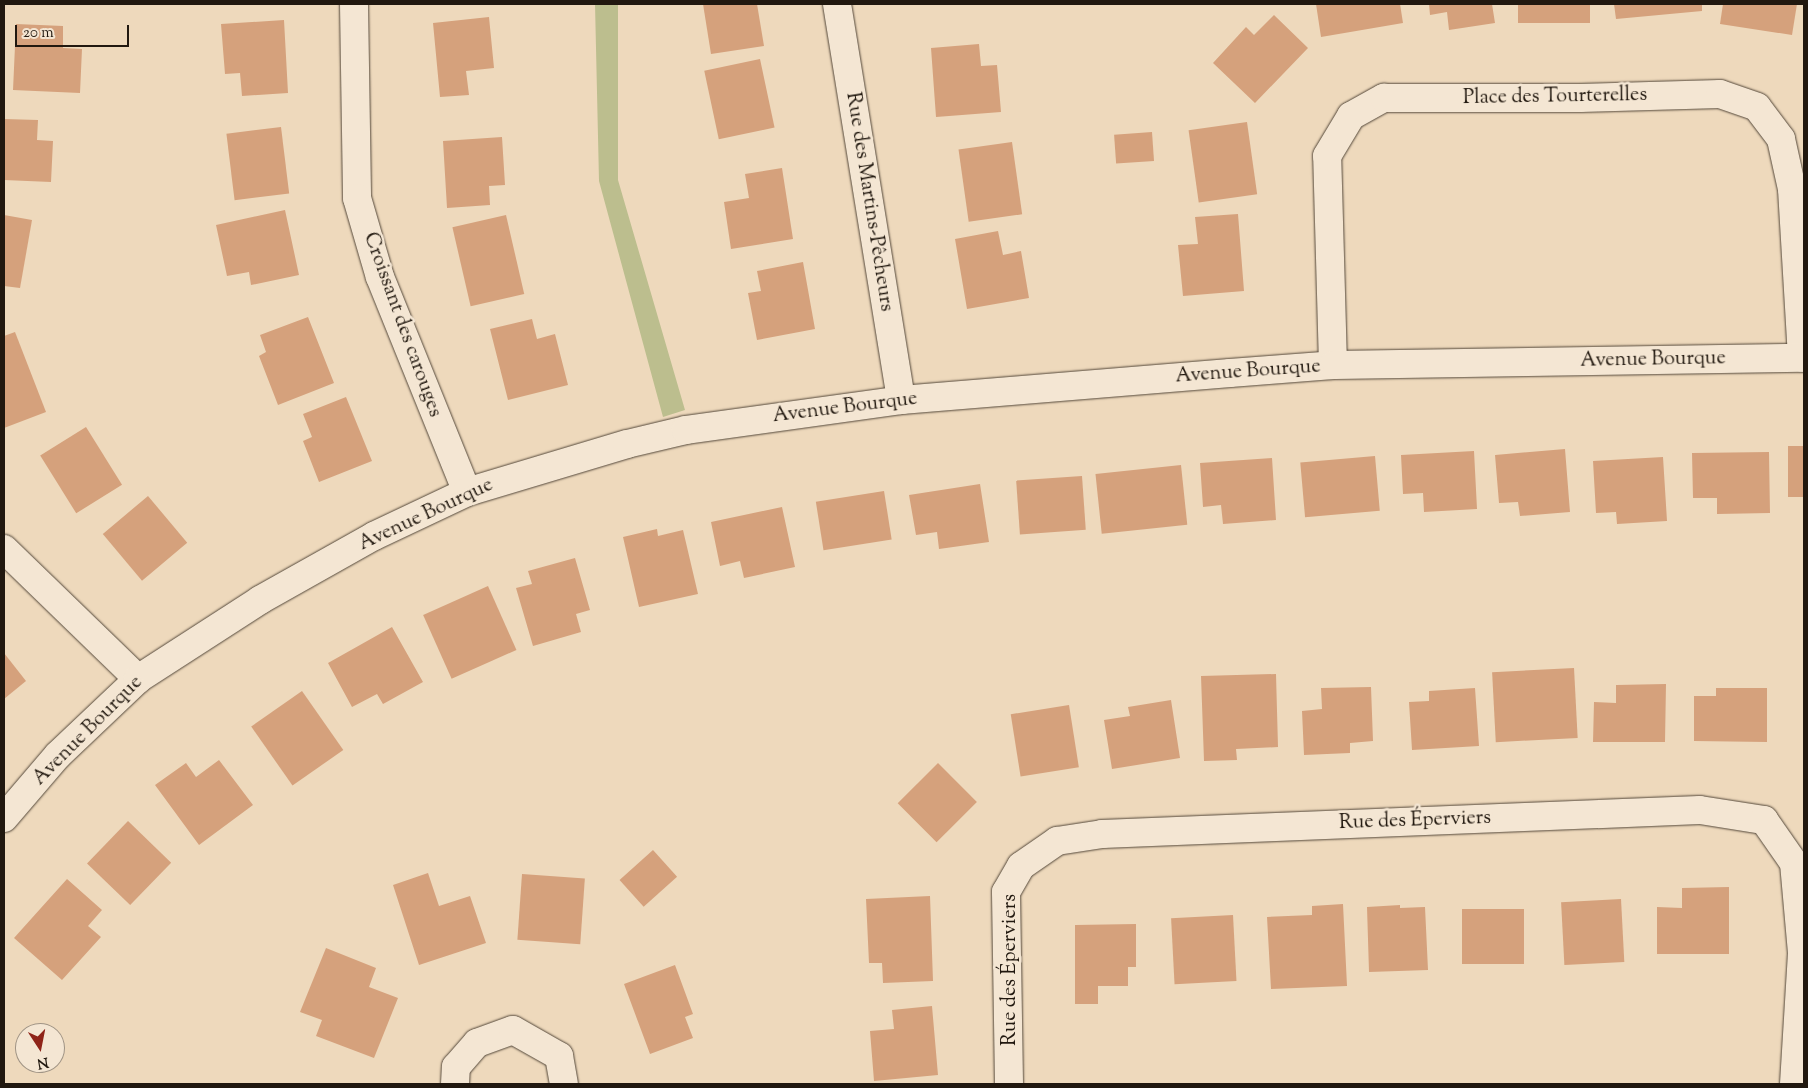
<!DOCTYPE html>
<meta charset="utf-8">
<style>
body{margin:0}
#map{position:relative;width:1808px;height:1088px;overflow:hidden;background:#eed9bc;font-family:"Sorts Mill Goudy",serif}
div>[style]{position:absolute}
.green>*{inset:0;background:#bcbe8e}
.building>*{inset:0;background:#d5a17c;transform-origin:0 0}
.roads{filter:drop-shadow(0 0 1px #54483a) drop-shadow(0 0 1px #54483a)}
.minor>*{height:28px;margin:-14px;padding:0 14px;transform-origin:14px;border-radius:14px;background:#f4e6d3}
span{translate:-50% -50%;white-space:nowrap;text-align:center;line-height:1.15;-webkit-text-stroke:5px #f4e6d3;paint-order:stroke}
.street-label{font-size:20px;color:#21180f}
.frame{position:absolute;inset:0;border:5px solid #21180f;pointer-events:none}
.north{position:absolute;left:15px;top:1023px;width:50px;height:50px;box-sizing:border-box;background:#f4e6d3;border:1px solid #a09485;border-radius:50%;rotate:169deg;font-size:14px;font-weight:700;line-height:20px;text-align:center;color:#21180f}
.north::after{content:'';display:block;margin:auto;width:18px;height:22px;background:#8f2418;clip-path:polygon(50% 0,100% 100%,50% 72%,0 100%)}
.scale{position:absolute;left:15px;top:25px;width:114px;height:22px;box-sizing:border-box;border:2px solid #21180f;border-top:0;padding-left:6px;font-size:15px;line-height:18px;white-space:nowrap;color:#21180f;-webkit-text-stroke:4px #f4e6d3;paint-order:stroke}
</style>
<div id="map">
<div class="green">
<div style="clip-path:polygon(595px 4px,618px 4px,618px 180px,685px 410px,663px 417px,599px 181px)"></div>
</div>
<div class="building">
<div style="clip-path:polygon(703px 4px,757px 4px,764px 46px,711px 54px)"></div>
<div style="clip-path:polygon(1316px 4px,1400px 4px,1403px 23px,1321px 37px)"></div>
<div style="clip-path:polygon(1429px 4px,1492px 4px,1495px 23px,1449px 30px,1447px 12px,1430px 15px)"></div>
<div style="left:1518px;top:4px;width:72px;height:19px"></div>
<div style="clip-path:polygon(1614px 4px,1702px 4px,1702px 11px,1616px 19px)"></div>
<div style="clip-path:polygon(1723px 4px,1797px 4px,1792px 35px,1720px 24px)"></div>
<div style="clip-path:polygon(1274px 15px,1308px 48px,1255px 103px,1213px 63px,1246px 27px,1254px 35px)"></div>
<div style="clip-path:polygon(489px 17px,494px 68px,466px 71px,469px 95px,440px 97px,433px 23px)"></div>
<div style="clip-path:polygon(284px 20px,288px 93px,242px 96px,240px 73px,225px 74px,221px 24px)"></div>
<div style="clip-path:polygon(16px 24px,63px 26px,63px 48px,82px 49px,80px 93px,13px 90px)"></div>
<div style="clip-path:polygon(979px 44px,981px 66px,997px 65px,1001px 112px,936px 117px,931px 48px)"></div>
<div style="left:760px;top:59px;width:70px;height:57px;rotate:78deg"></div>
<div style="clip-path:polygon(4px 119px,38px 120px,37px 140px,53px 141px,51px 182px,4px 180px)"></div>
<div style="left:1247px;top:122px;width:73px;height:59px;rotate:82deg"></div>
<div style="left:281px;top:127px;width:67px;height:55px;rotate:83deg"></div>
<div style="left:1152px;top:132px;width:29px;height:38px;rotate:86deg"></div>
<div style="clip-path:polygon(502px 137px,505px 185px,489px 186px,490px 205px,447px 208px,443px 141px)"></div>
<div style="left:1012px;top:142px;width:73px;height:54px;rotate:82deg"></div>
<div style="clip-path:polygon(782px 168px,793px 239px,731px 249px,724px 202px,749px 198px,745px 174px)"></div>
<div style="clip-path:polygon(285px 210px,299px 275px,251px 285px,249px 272px,227px 276px,216px 225px)"></div>
<div style="clip-path:polygon(1238px 214px,1244px 291px,1183px 296px,1178px 245px,1198px 244px,1195px 217px)"></div>
<div style="clip-path:polygon(4px 215px,32px 220px,20px 288px,4px 286px)"></div>
<div style="left:506px;top:215px;width:81px;height:55px;rotate:77deg"></div>
<div style="clip-path:polygon(998px 231px,1003px 255px,1021px 251px,1029px 298px,967px 309px,955px 239px)"></div>
<div style="clip-path:polygon(803px 262px,815px 329px,757px 340px,748px 293px,761px 291px,757px 271px)"></div>
<div style="clip-path:polygon(308px 317px,334px 383px,278px 405px,259px 356px,266px 352px,260px 335px)"></div>
<div style="clip-path:polygon(532px 319px,537px 339px,555px 334px,568px 385px,508px 400px,490px 329px)"></div>
<div style="clip-path:polygon(15px 332px,46px 412px,4px 428px,4px 336px)"></div>
<div style="clip-path:polygon(346px 397px,372px 461px,319px 482px,303px 441px,312px 437px,303px 414px)"></div>
<div style="left:86px;top:427px;width:68px;height:54px;rotate:58deg"></div>
<div style="left:1788px;top:446px;width:16px;height:51px"></div>
<div style="clip-path:polygon(1565px 449px,1570px 512px,1520px 516px,1518px 502px,1499px 503px,1495px 455px)"></div>
<div style="clip-path:polygon(1474px 451px,1477px 509px,1424px 512px,1423px 493px,1403px 494px,1401px 455px)"></div>
<div style="clip-path:polygon(1769px 452px,1770px 513px,1717px 514px,1717px 498px,1693px 498px,1692px 453px)"></div>
<div style="left:1375px;top:456px;width:55px;height:75px;rotate:85deg"></div>
<div style="clip-path:polygon(1663px 457px,1667px 521px,1617px 524px,1616px 512px,1596px 513px,1593px 461px)"></div>
<div style="clip-path:polygon(1272px 458px,1276px 520px,1223px 524px,1221px 505px,1203px 507px,1200px 463px)"></div>
<div style="left:1181px;top:465px;width:60px;height:86px;rotate:84deg"></div>
<div style="left:1082px;top:476px;width:54px;height:66px;rotate:86deg"></div>
<div style="clip-path:polygon(980px 484px,989px 542px,939px 549px,937px 532px,916px 535px,909px 495px)"></div>
<div style="left:884px;top:491px;width:49px;height:69px;rotate:81deg"></div>
<div style="left:148px;top:496px;width:61px;height:59px;rotate:50deg"></div>
<div style="clip-path:polygon(782px 507px,795px 567px,744px 578px,740px 561px,720px 566px,711px 522px)"></div>
<div style="clip-path:polygon(657px 529px,658px 536px,683px 530px,698px 594px,639px 607px,623px 537px)"></div>
<div style="clip-path:polygon(575px 558px,590px 610px,576px 614px,581px 632px,533px 646px,516px 588px,532px 584px,528px 571px)"></div>
<div style="left:488px;top:586px;width:70px;height:71px;rotate:66deg"></div>
<div style="clip-path:polygon(392px 627px,423px 682px,383px 704px,377px 694px,352px 707px,328px 663px)"></div>
<div style="clip-path:polygon(4px 653px,26px 681px,4px 699px)"></div>
<div style="left:1574px;top:668px;width:70px;height:82px;rotate:87deg"></div>
<div style="clip-path:polygon(1276px 674px,1278px 747px,1236px 749px,1237px 760px,1204px 761px,1201px 676px)"></div>
<div style="clip-path:polygon(1666px 684px,1665px 742px,1593px 742px,1594px 702px,1616px 703px,1616px 685px)"></div>
<div style="clip-path:polygon(1371px 687px,1373px 741px,1350px 743px,1350px 753px,1304px 755px,1302px 711px,1322px 709px,1321px 688px)"></div>
<div style="clip-path:polygon(1475px 688px,1479px 746px,1412px 750px,1409px 702px,1429px 701px,1429px 691px)"></div>
<div style="clip-path:polygon(1716px 688px,1767px 688px,1767px 742px,1694px 741px,1694px 696px,1716px 696px)"></div>
<div style="left:302px;top:691px;width:72px;height:62px;rotate:55deg"></div>
<div style="clip-path:polygon(1171px 700px,1180px 758px,1112px 769px,1104px 720px,1130px 716px,1128px 707px)"></div>
<div style="left:1069px;top:705px;width:63px;height:59px;rotate:81deg"></div>
<div style="clip-path:polygon(219px 760px,253px 805px,199px 845px,155px 785px,186px 763px,196px 777px)"></div>
<div style="left:938px;top:763px;width:55px;height:57px;rotate:45deg"></div>
<div style="left:128px;top:821px;width:60px;height:59px;rotate:44deg"></div>
<div style="left:653px;top:850px;width:36px;height:45px;rotate:48deg"></div>
<div style="clip-path:polygon(428px 873px,439px 906px,470px 896px,486px 943px,419px 965px,393px 885px)"></div>
<div style="left:522px;top:874px;width:63px;height:66px;rotate:4deg"></div>
<div style="clip-path:polygon(67px 879px,102px 910px,88px 926px,101px 937px,62px 980px,14px 938px)"></div>
<div style="clip-path:polygon(1729px 887px,1729px 954px,1657px 954px,1657px 907px,1682px 908px,1682px 888px)"></div>
<div style="clip-path:polygon(930px 896px,933px 981px,883px 983px,882px 963px,869px 963px,866px 899px)"></div>
<div style="left:1621px;top:899px;width:63px;height:60px;rotate:87deg"></div>
<div style="clip-path:polygon(1343px 904px,1347px 986px,1271px 989px,1267px 917px,1312px 915px,1312px 906px)"></div>
<div style="clip-path:polygon(1400px 905px,1400px 908px,1425px 907px,1428px 970px,1369px 972px,1367px 907px)"></div>
<div style="left:1462px;top:909px;width:62px;height:55px"></div>
<div style="left:1233px;top:915px;width:66px;height:62px;rotate:87deg"></div>
<div style="clip-path:polygon(1136px 924px,1136px 967px,1128px 967px,1128px 986px,1098px 986px,1098px 1004px,1075px 1004px,1075px 925px)"></div>
<div style="clip-path:polygon(326px 948px,376px 968px,369px 987px,398px 998px,374px 1058px,316px 1036px,322px 1020px,300px 1012px)"></div>
<div style="clip-path:polygon(675px 965px,693px 1014px,685px 1017px,693px 1038px,650px 1054px,624px 984px)"></div>
<div style="clip-path:polygon(932px 1006px,938px 1075px,874px 1081px,870px 1031px,894px 1029px,892px 1010px)"></div>
</div>
<div class="roads">
<div class="minor">
<div style="left:354px;top:4px;width:194px;rotate:89.1deg"></div>
<div style="left:357px;top:198px;width:82px;rotate:73.8deg"></div>
<div style="left:380px;top:277px;width:232px;rotate:68deg"></div>
<div style="left:837px;top:4px;width:401px;rotate:80.8deg"></div>
<div style="left:1333px;top:365px;width:209px;rotate:-91.6deg"></div>
<div style="left:1327px;top:156px;width:47px;rotate:-59deg"></div>
<div style="left:1351px;top:116px;width:38px;rotate:-29deg"></div>
<div style="left:1384px;top:98px;width:196px"></div>
<div style="left:1580px;top:98px;width:140px;rotate:-1.6deg"></div>
<div style="left:1720px;top:94px;width:39px;rotate:19deg"></div>
<div style="left:1757px;top:107px;width:40px;rotate:53deg"></div>
<div style="left:1781px;top:139px;width:51px;rotate:77.6deg"></div>
<div style="left:1792px;top:189px;width:169px;rotate:86.6deg"></div>
<div style="left:4px;top:549px;width:187px;rotate:44.1deg"></div>
<div style="left:4px;top:818px;width:83px;rotate:-49.4deg"></div>
<div style="left:58px;top:755px;width:110px;rotate:-43.5deg"></div>
<div style="left:138px;top:679px;width:145px;rotate:-32.9deg"></div>
<div style="left:260px;top:600px;width:131px;rotate:-29.3deg"></div>
<div style="left:374px;top:536px;width:103px;rotate:-25.3deg"></div>
<div style="left:467px;top:492px;width:167px;rotate:-16.7deg"></div>
<div style="left:627px;top:444px;width:61px;rotate:-13.3deg"></div>
<div style="left:686px;top:430px;width:217px;rotate:-7.9deg"></div>
<div style="left:901px;top:400px;width:330px;rotate:-4.7deg"></div>
<div style="left:1230px;top:373px;width:103px;rotate:-4.4deg"></div>
<div style="left:1333px;top:365px;width:471px;rotate:-0.9deg"></div>
<div style="left:455px;top:1084px;width:17px;rotate:-87deg"></div>
<div style="left:456px;top:1067px;width:32px;rotate:-49deg"></div>
<div style="left:477px;top:1043px;width:38px;rotate:-20deg"></div>
<div style="left:513px;top:1030px;width:53px;rotate:29.5deg"></div>
<div style="left:559px;top:1056px;width:28px;rotate:80deg"></div>
<div style="left:1009px;top:1084px;width:192px;rotate:-90.9deg"></div>
<div style="left:1006px;top:892px;width:30px;rotate:-60deg"></div>
<div style="left:1021px;top:866px;width:44px;rotate:-34.8deg"></div>
<div style="left:1057px;top:841px;width:46px;rotate:-8.8deg"></div>
<div style="left:1102px;top:834px;width:598px;rotate:-2.3deg"></div>
<div style="left:1700px;top:810px;width:65px;rotate:8.9deg"></div>
<div style="left:1764px;top:820px;width:52px;rotate:55.1deg"></div>
<div style="left:1794px;top:863px;width:90px;rotate:84.9deg"></div>
<div style="left:1802px;top:953px;width:131px;rotate:93.5deg"></div>
</div>
</div>
<div class="street-label">
<span style="left:1555px;top:97px;rotate:-1deg">Place des Tourterelles</span>
<span style="left:869px;top:202px;rotate:81deg">Rue des Martins-Pêcheurs</span>
<span style="left:402px;top:325px;rotate:70deg">Croissant des carouges</span>
<span style="left:1653px;top:360px;rotate:-1deg">Avenue Bourque</span>
<span style="left:1248px;top:372px;rotate:-4deg">Avenue Bourque</span>
<span style="left:845px;top:408px;rotate:-7deg">Avenue Bourque</span>
<span style="left:426px;top:515px;rotate:-25deg">Avenue Bourque</span>
<span style="left:88px;top:731px;rotate:-45deg">Avenue Bourque</span>
<span style="left:1415px;top:821px;rotate:-2deg">Rue des Éperviers</span>
<span style="left:1010px;top:970px;rotate:-90deg">Rue des Éperviers</span>
</div>
<div class="frame"></div>
<div class="north">N</div>
<div class="scale">20 m</div>
</div>
